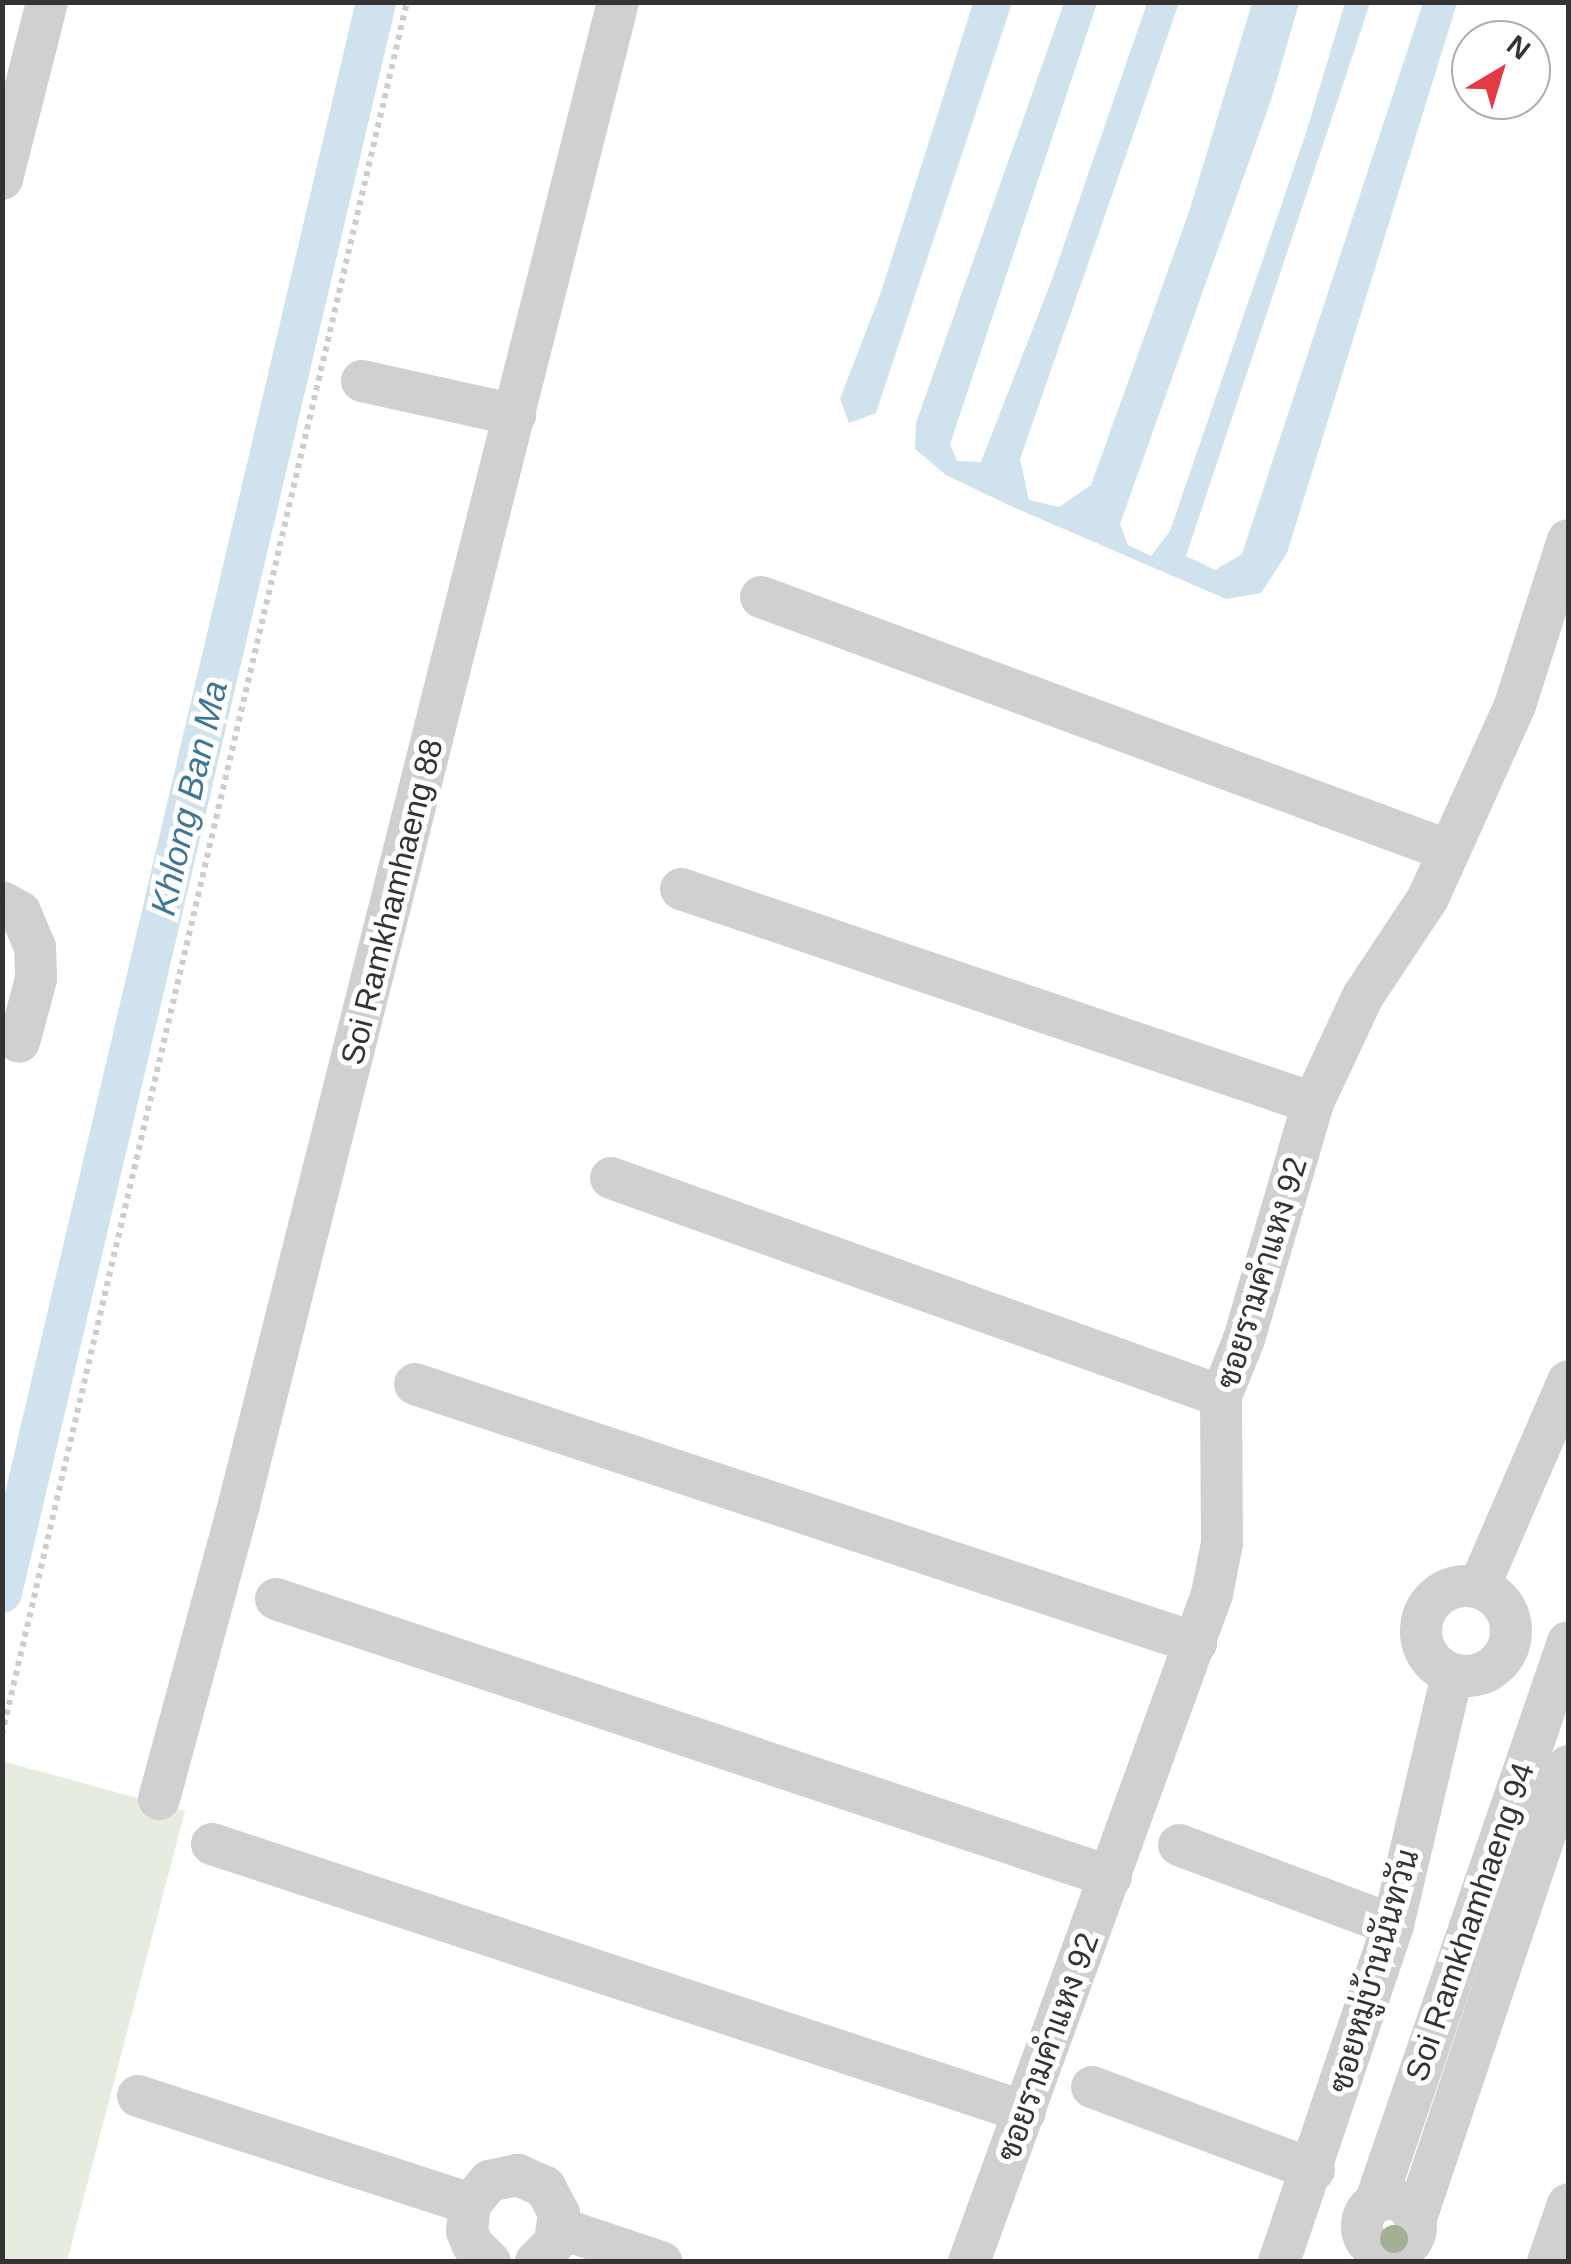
<!DOCTYPE html>
<meta charset="utf-8">
<style>
body{margin:0}
#map{position:relative;width:1571px;height:2264px;overflow:hidden;background:#fff;font-family:Arial,Sarabun,sans-serif}
div>[style]{position:absolute}
.green>*{inset:0;background:#e6ecdf}
.water>*{inset:0;background:#cfe2ee}
.canal>*{height:40px;margin:-20px;padding:0 20px;transform-origin:20px;border-radius:20px;background:#cfe2ee}
.path>*{height:6px;margin-top:-3px;transform-origin:0;background:repeating-linear-gradient(90deg,#cdcdcd 0 5px,transparent 0 10px)}
.minor>*{height:42px;margin:-21px;padding:0 21px;transform-origin:21px;border-radius:21px;background:#d0d0d0}
.minor>.ring{margin:-21px;padding:0;box-sizing:content-box;background:none;border:42px solid #d0d0d0;border-radius:50%}
.trees>*{width:28px;height:28px;margin:-14px;border-radius:50%;background:#a2b095}
span{translate:-50% -50%;white-space:nowrap;text-align:center;line-height:1.15;-webkit-text-stroke:10px #fff;paint-order:stroke}
.street-label{font-size:32px;color:#333}
.water-label{font-size:35px;color:#3f7597;font-style:italic}
.frame{position:absolute;inset:0;border:5px solid #333;pointer-events:none}
.north{position:absolute;left:1451px;top:20px;width:100px;height:100px;box-sizing:border-box;background:#fff;border:2px solid #adadad;border-radius:50%;rotate:38deg;font-size:28px;font-weight:700;line-height:40px;text-align:center;color:#333}
.north::after{content:'';display:block;margin:auto;width:35px;height:45px;background:#e63946;clip-path:polygon(50% 0,100% 100%,50% 72%,0 100%)}
</style>
<div id="map">
<div class="green">
<div style="clip-path:polygon(2px 1761px,185px 1811px,67px 2261px,3px 2261px)"></div>
</div>
<div class="water">
<div style="clip-path:polygon(973px 3px,1012px 3px,876px 413px,849px 423px,840px 399px,881px 292px)"></div>
<div style="clip-path:polygon(1064px 3px,1097px 3px,950px 444px,957px 461px,981px 462px,1051px 282px,1147px 3px,1179px 3px,1020px 459px,1029px 500px,1059px 507px,1091px 485px,1189px 212px,1252px 3px,1299px 3px,1271px 100px,1120px 524px,1128px 545px,1151px 556px,1170px 531px,1306px 133px,1345px 3px,1370px 3px,1186px 556px,1215px 570px,1242px 554px,1423px 3px,1457px 3px,1287px 553px,1261px 593px,1226px 599px,1013px 507px,946px 475px,915px 449px,916px 423px)"></div>
</div>
<div class="canal">
<div style="left:2px;top:1593px;width:1634px;rotate:-76.77deg"></div>
</div>
<div class="path">
<div style="left:2px;top:1734px;width:1779px;rotate:-76.84deg"></div>
</div>
<div class="minor">
<div style="left:2px;top:179px;width:183px;rotate:-75.7deg"></div>
<div style="left:362px;top:381px;width:157px;rotate:12.5deg"></div>
<div style="left:761px;top:597px;width:733px;rotate:20.26deg"></div>
<div style="left:681px;top:889px;width:667px;rotate:18.71deg"></div>
<div style="left:2px;top:902px;width:21px;rotate:29deg"></div>
<div style="left:20px;top:912px;width:38px;rotate:67deg"></div>
<div style="left:35px;top:947px;width:32px;rotate:88deg"></div>
<div style="left:36px;top:979px;width:65px;rotate:105.1deg"></div>
<div style="left:611px;top:1178px;width:648px;rotate:19.67deg"></div>
<div style="left:415px;top:1384px;width:823px;rotate:18.35deg"></div>
<div class="ring" style="left:1421px;top:1586px;width:48px;height:48px"></div>
<div style="left:1479px;top:1587px;width:224px;rotate:-66.6deg"></div>
<div style="left:276px;top:1599px;width:880px;rotate:18.41deg"></div>
<div style="left:159px;top:1799px;width:306px;rotate:-74.8deg"></div>
<div style="left:239px;top:1504px;width:1549px;rotate:-75.84deg"></div>
<div style="left:212px;top:1844px;width:856px;rotate:18.24deg"></div>
<div style="left:1179px;top:1845px;width:228px;rotate:20.5deg"></div>
<div style="left:1092px;top:2087px;width:237px;rotate:20.5deg"></div>
<div style="left:138px;top:2096px;width:349px;rotate:18deg"></div>
<div class="ring" style="left:1362px;top:2199px;width:12px;height:12px"></div>
<div style="left:1375px;top:2203px;width:593px;rotate:-71.02deg"></div>
<div style="left:1415px;top:2221px;width:480px;rotate:-71.4deg"></div>
<div style="left:559px;top:2228px;width:108px;rotate:18.4deg"></div>
<div style="left:490px;top:2262px;width:25px;rotate:-135deg"></div>
<div style="left:472px;top:2244px;width:14px;rotate:-111deg"></div>
<div style="left:467px;top:2231px;width:27px;rotate:-84deg"></div>
<div style="left:470px;top:2204px;width:30px;rotate:-50deg"></div>
<div style="left:489px;top:2181px;width:30px;rotate:-12deg"></div>
<div style="left:518px;top:2175px;width:30px;rotate:24deg"></div>
<div style="left:545px;top:2187px;width:30px;rotate:62deg"></div>
<div style="left:559px;top:2213px;width:29px;rotate:98deg"></div>
<div style="left:555px;top:2242px;width:28px;rotate:134deg"></div>
<div style="left:969px;top:2262px;width:711px;rotate:-70.01deg"></div>
<div style="left:1212px;top:1594px;width:52px;rotate:-78.9deg"></div>
<div style="left:1222px;top:1543px;width:147px;rotate:-90.4deg"></div>
<div style="left:1221px;top:1396px;width:61px;rotate:-68deg"></div>
<div style="left:1244px;top:1339px;width:246px;rotate:-73.7deg"></div>
<div style="left:1313px;top:1103px;width:118px;rotate:-65deg"></div>
<div style="left:1363px;top:996px;width:118px;rotate:-56.4deg"></div>
<div style="left:1428px;top:898px;width:212px;rotate:-65.7deg"></div>
<div style="left:1515px;top:705px;width:173px;rotate:-72.2deg"></div>
<div style="left:1279px;top:2262px;width:356px;rotate:-71.3deg"></div>
<div style="left:1393px;top:1925px;width:257px;rotate:-76.7deg"></div>
<div style="left:1548px;top:2262px;width:61px;rotate:-71deg"></div>
</div>
<div class="trees">
<div style="left:1394px;top:2239px"></div>
</div>
<div class="street-label">
<span style="left:392px;top:902px;rotate:-76deg">Soi Ramkhamhaeng 88</span>
<span style="left:1262px;top:1273px;rotate:-73deg">ซอยรามคําแหง 92</span>
<span style="left:1470px;top:1922px;rotate:-71deg">Soi Ramkhamhaeng 94</span>
<span style="left:1374px;top:1971px;rotate:-74deg">ซอยหมู่บ้านนันทวัน</span>
<span style="left:1048px;top:2047px;rotate:-70deg">ซอยรามคําแหง 92</span>
</div>
<div class="water-label">
<span style="left:189px;top:798px;rotate:-77deg">Khlong Ban Ma</span>
</div>
<div class="frame"></div>
<div class="north">N</div>
</div>
